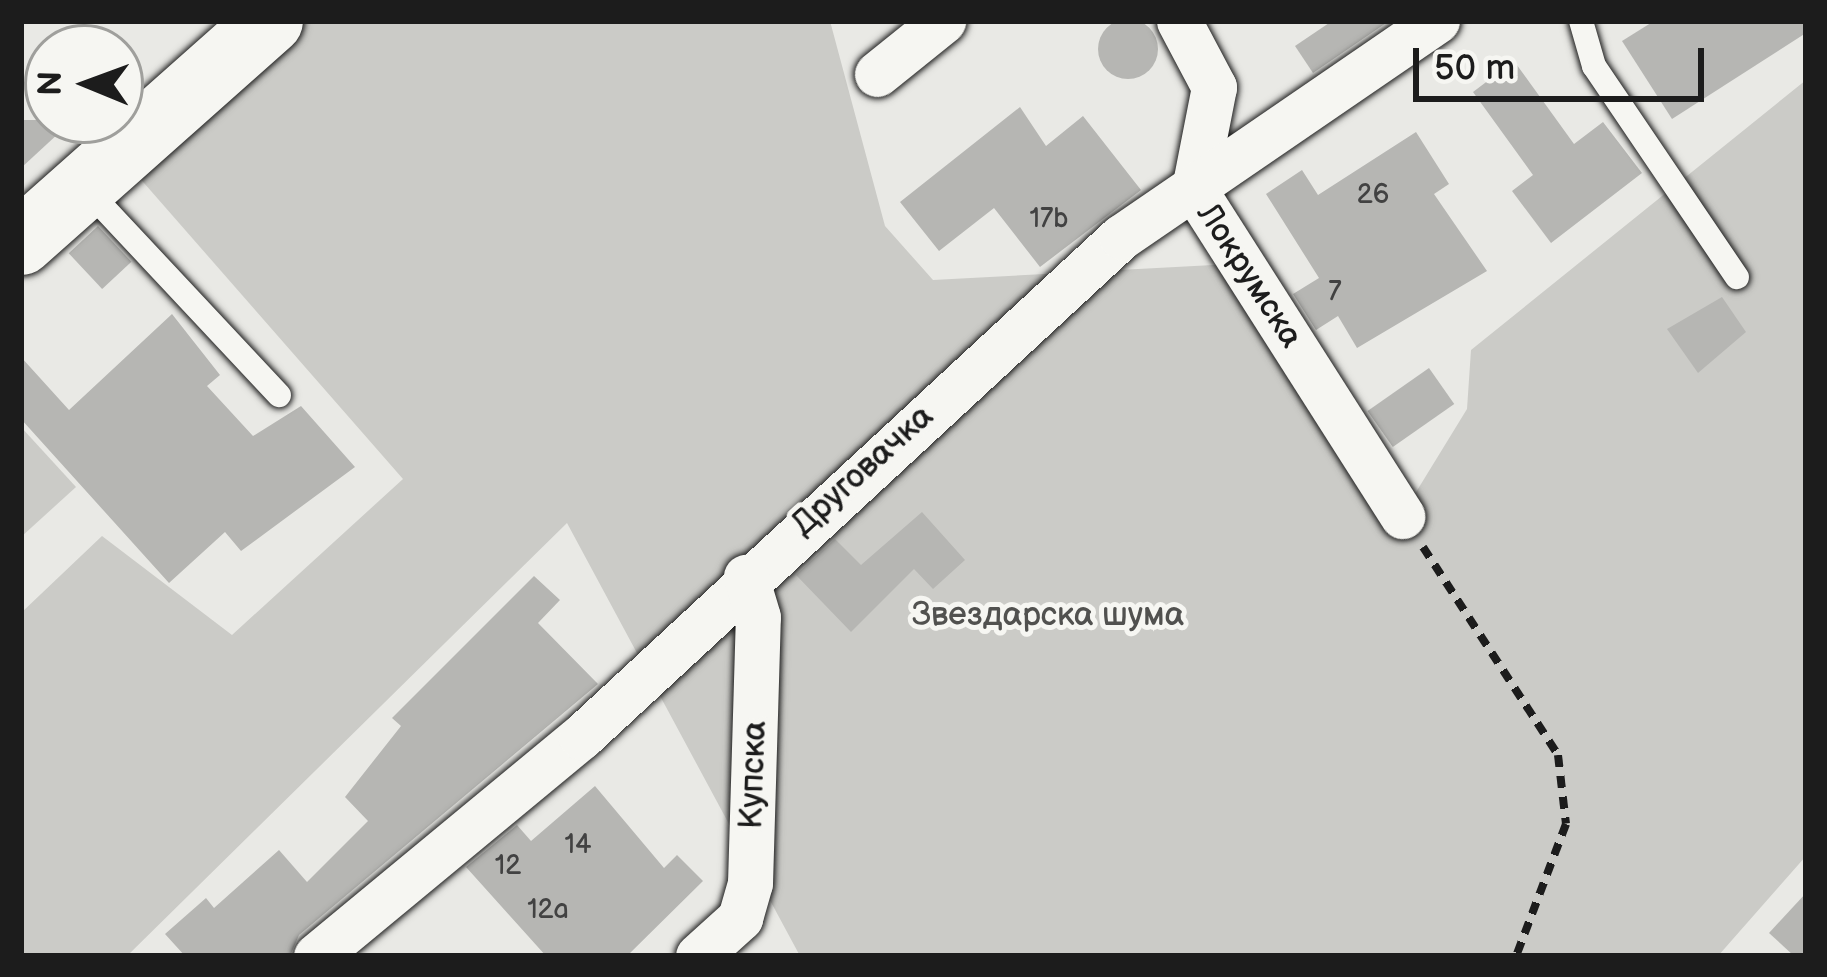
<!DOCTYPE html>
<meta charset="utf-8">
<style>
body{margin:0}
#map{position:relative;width:1827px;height:977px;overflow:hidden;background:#e9e9e5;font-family:"Balsamiq Sans",sans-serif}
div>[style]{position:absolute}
.green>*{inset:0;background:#cbcbc7}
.building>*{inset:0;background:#b6b6b3;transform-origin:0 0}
.round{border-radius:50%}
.path>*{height:8px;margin-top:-4px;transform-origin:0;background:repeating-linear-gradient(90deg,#1c1c1c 0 12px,transparent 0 21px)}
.roads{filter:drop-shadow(0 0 3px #1c1c1c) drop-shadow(0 0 3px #1c1c1c)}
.service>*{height:24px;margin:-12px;padding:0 12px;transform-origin:12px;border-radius:12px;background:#f6f6f2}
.minor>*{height:45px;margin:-22.5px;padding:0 22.5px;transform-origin:22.5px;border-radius:22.5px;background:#f6f6f2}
.secondary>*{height:66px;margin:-33px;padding:0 33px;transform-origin:33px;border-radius:33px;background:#f6f6f2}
span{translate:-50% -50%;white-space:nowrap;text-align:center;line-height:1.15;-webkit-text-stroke:10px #f6f6f2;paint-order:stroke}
.number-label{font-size:27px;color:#424242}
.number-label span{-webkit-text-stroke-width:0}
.street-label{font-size:33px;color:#1c1c1c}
.park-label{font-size:33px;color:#51514f}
.frame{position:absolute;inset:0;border:24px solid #1c1c1c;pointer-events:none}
.north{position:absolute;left:24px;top:24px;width:120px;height:120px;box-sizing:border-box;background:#f6f6f2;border:3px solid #9f9f9c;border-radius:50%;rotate:271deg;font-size:33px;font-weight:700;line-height:48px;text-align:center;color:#1c1c1c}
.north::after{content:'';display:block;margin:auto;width:42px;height:54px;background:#1c1c1c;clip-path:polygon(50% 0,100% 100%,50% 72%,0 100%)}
.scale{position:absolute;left:1413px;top:48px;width:291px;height:54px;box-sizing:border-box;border:6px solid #1c1c1c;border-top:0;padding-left:15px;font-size:36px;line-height:42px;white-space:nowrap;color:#1c1c1c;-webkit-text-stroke:9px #f6f6f2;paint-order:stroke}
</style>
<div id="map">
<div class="green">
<div style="clip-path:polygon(270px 21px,830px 21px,885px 226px,933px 280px,1232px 264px,1402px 515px,1467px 409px,1471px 350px,1806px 80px,1806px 856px,1718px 956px,800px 956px,567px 523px,127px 956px,21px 956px,21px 613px,102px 536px,232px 635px,403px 479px,116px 151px)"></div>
<div style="clip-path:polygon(21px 427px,76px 487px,21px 537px)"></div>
</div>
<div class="building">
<div class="round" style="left:1098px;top:19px;width:60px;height:60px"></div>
<div style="clip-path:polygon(1332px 21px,1389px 21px,1313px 73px,1295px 46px)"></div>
<div style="clip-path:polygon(1654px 21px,1806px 21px,1806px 33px,1672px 119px,1622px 41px)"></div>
<div style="clip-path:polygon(1514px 61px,1574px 144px,1603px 122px,1642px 173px,1551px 243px,1512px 191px,1533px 175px,1473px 92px)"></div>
<div style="clip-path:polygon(1020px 107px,1046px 146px,1083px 116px,1141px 190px,1040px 267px,994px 208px,939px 251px,900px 202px)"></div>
<div style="clip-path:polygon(21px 120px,73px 120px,21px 168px)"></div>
<div style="clip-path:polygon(1416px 132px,1449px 184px,1434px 194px,1487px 271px,1357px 348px,1338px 316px,1316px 330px,1293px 294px,1319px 278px,1266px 194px,1302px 170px,1318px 195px)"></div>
<div style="left:98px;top:226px;width:49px;height:40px;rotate:47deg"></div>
<div style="clip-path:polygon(1722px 297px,1746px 332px,1698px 373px,1667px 329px)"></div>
<div style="clip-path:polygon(172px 314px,220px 375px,207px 386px,253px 436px,301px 406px,355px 467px,241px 551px,225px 532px,169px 583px,21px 419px,21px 357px,69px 410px)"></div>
<div style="left:1429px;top:368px;width:44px;height:75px;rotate:55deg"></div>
<div style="clip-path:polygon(922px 512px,965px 560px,933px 589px,914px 569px,851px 632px,796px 575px,835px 539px,861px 565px)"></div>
<div style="clip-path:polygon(534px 576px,560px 600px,538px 623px,598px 684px,299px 935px,290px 956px,185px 956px,165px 934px,206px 898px,214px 908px,279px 850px,307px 882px,368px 821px,345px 797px,401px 726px,392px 718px)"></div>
<div style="clip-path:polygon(595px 786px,664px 868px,677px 855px,703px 881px,627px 956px,546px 956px,466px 867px,517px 825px,531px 841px)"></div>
<div style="clip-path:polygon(1806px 893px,1806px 956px,1794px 956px,1769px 933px)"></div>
</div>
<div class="path">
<div style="left:1423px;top:547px;width:248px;rotate:57deg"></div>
<div style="left:1558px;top:755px;width:69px;rotate:83.4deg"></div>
<div style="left:1566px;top:824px;width:141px;rotate:110.7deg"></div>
</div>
<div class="roads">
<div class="service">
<div style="left:1581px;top:21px;width:47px;rotate:73.9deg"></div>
<div style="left:1594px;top:66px;width:255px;rotate:55.9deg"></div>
<div style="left:87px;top:190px;width:281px;rotate:46.9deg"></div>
</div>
<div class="minor">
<div style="left:1179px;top:21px;width:75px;rotate:62.1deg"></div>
<div style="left:1214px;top:87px;width:104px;rotate:101.1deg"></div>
<div style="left:1194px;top:189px;width:388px;rotate:57.5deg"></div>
<div style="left:877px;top:74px;width:85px;rotate:-38.8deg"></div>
<div style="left:316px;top:956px;width:344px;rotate:-39.6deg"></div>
<div style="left:581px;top:737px;width:736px;rotate:-42.8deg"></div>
<div style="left:1121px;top:237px;width:383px;rotate:-34.4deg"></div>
<div style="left:698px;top:956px;width:57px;rotate:-42.1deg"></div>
<div style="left:740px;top:918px;width:36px;rotate:-74deg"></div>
<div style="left:750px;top:883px;width:266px;rotate:-88.3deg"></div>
<div style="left:758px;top:617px;width:42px;rotate:-106.7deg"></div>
</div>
<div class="secondary">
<div style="left:21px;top:242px;width:333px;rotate:-41.6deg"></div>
</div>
</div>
<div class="number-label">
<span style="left:1373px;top:196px">26</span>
<span style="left:1049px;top:220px">17b</span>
<span style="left:1335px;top:293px">7</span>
<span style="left:578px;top:846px">14</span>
<span style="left:508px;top:867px">12</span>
<span style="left:548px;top:911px">12a</span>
</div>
<div class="street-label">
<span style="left:1249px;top:276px;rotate:57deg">Локрумска</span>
<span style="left:863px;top:471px;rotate:-42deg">Друговачка</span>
<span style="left:754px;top:775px;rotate:-88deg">Купска</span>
</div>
<div class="park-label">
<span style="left:1048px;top:616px">Звездарска шума</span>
</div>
<div class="frame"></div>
<div class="north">N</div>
<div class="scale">50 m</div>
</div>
